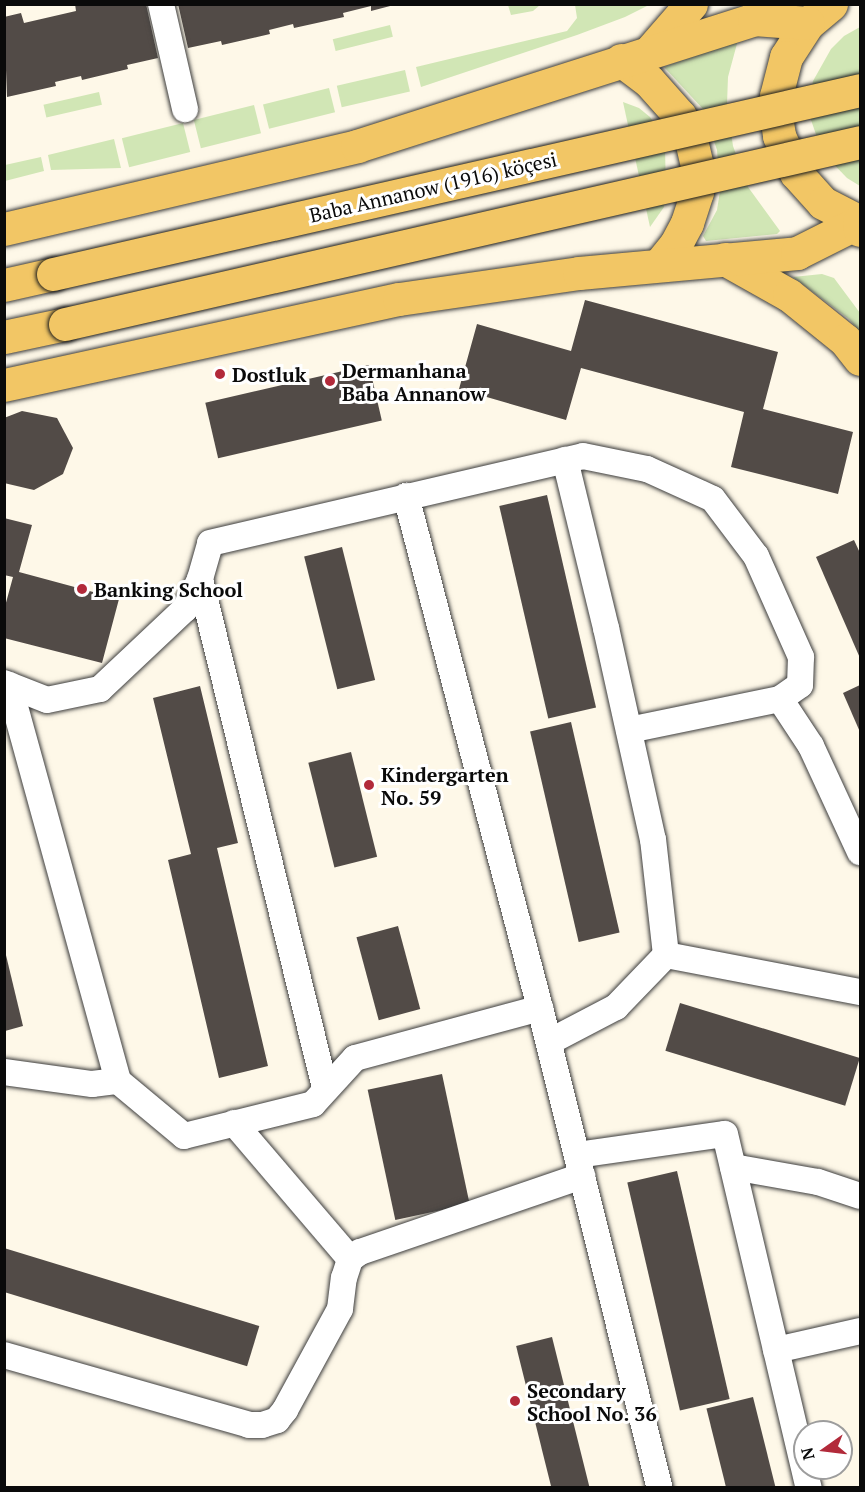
<!DOCTYPE html>
<meta charset="utf-8">
<style>
body{margin:0}
#map{position:relative;width:865px;height:1492px;overflow:hidden;background:#fef8e8;font-family:"PT Serif",serif}
div>[style]{position:absolute}
.green>*{inset:0;background:#d1e6b5;transform-origin:0 0}
.building>*{inset:0;background:#524b47;transform-origin:0 0}
.roads{filter:drop-shadow(0 0 2px #3d3d3d) drop-shadow(0 0 2px #3d3d3d)}
.minor>*{height:26px;margin:-13px;padding:0 13px;transform-origin:13px;border-radius:13px;background:#fff}
.major>*{height:33px;margin:-16.5px;padding:0 16.5px;transform-origin:16.5px;border-radius:16.5px;background:#f2c665}
.bridges{filter:drop-shadow(0 0 2px #1b1b1b) drop-shadow(0 0 2px #1b1b1b)}
.major-bridge>*{height:33px;margin:-16.5px;padding:0 16.5px;transform-origin:16.5px;border-radius:16.5px;background:#f2c665}
.dots>*{width:16px;height:16px;translate:-50% -50%;box-sizing:border-box;border:3px solid #fff;border-radius:50%}
span{translate:-50% -50%;white-space:nowrap;text-align:center;line-height:1.15;-webkit-text-stroke:6px #fff;paint-order:stroke}
.street-label{font-size:20px;color:#0a0a0a}
.poi-label{font-size:20px;color:#0a0a0a;font-weight:700}
.left{translate:0 -50%;text-align:left}
.frame{position:absolute;inset:0;border:6px solid #0a0a0a;pointer-events:none}
.north{position:absolute;left:793px;top:1420px;width:60px;height:60px;box-sizing:border-box;background:#fff;border:2px solid #9d9d9d;border-radius:50%;rotate:256deg;font-size:16px;font-weight:700;line-height:24px;text-align:center;color:#0a0a0a}
.north::after{content:'';display:block;margin:auto;width:21px;height:27px;background:#b22a3a;clip-path:polygon(50% 0,100% 100%,50% 72%,0 100%)}
</style>
<div id="map">
<div class="green">
<div style="clip-path:polygon(508px 5px,508px 4px,540px 5px,533px 11px,511px 15px)"></div>
<div style="clip-path:polygon(575px 5px,649px 5px,625px 17px,577px 35px,421px 87px,416px 67px,567px 31px,577px 18px)"></div>
<div style="left:390px;top:25px;width:12px;height:59px;rotate:76deg"></div>
<div style="clip-path:polygon(860px 27px,860px 186px,847px 178px,822px 152px,810px 117px,810px 99px,813px 81px,831px 49px,844px 36px)"></div>
<div style="clip-path:polygon(738px 40px,728px 77px,727px 104px,733px 146px,748px 187px,780px 231px,777px 234px,706px 241px,703px 236px,717px 210px,720px 191px,717px 150px,703px 109px,664px 67px)"></div>
<div style="left:405px;top:70px;width:22px;height:70px;rotate:77deg"></div>
<div style="left:329px;top:88px;width:25px;height:68px;rotate:76deg"></div>
<div style="left:99px;top:92px;width:13px;height:57px;rotate:77deg"></div>
<div style="clip-path:polygon(623px 102px,639px 108px,650px 117px,659px 131px,665px 149px,666px 190px,664px 207px,650px 227px)"></div>
<div style="left:254px;top:105px;width:29px;height:62px;rotate:76deg"></div>
<div style="left:183px;top:123px;width:30px;height:63px;rotate:76deg"></div>
<div style="clip-path:polygon(114px 139px,121px 168px,51px 170px,48px 155px)"></div>
<div style="clip-path:polygon(41px 157px,44px 171px,5px 181px,5px 165px)"></div>
<div style="clip-path:polygon(822px 274px,834px 278px,860px 313px,860px 332px,849px 319px,793px 277px)"></div>
</div>
<div class="building">
<div style="clip-path:polygon(75px 4px,146px 4px,158px 58px,127px 65px,128px 69px,82px 80px,81px 76px,55px 82px,56px 86px,7px 97px,4px 17px,21px 13px,24px 23px,76px 11px)"></div>
<div style="clip-path:polygon(178px 4px,394px 4px,394px 5px,371px 11px,371px 6px,343px 13px,344px 17px,294px 28px,293px 24px,269px 30px,270px 34px,222px 45px,221px 41px,188px 48px)"></div>
<div style="clip-path:polygon(585px 300px,778px 352px,763px 409px,853px 432px,838px 494px,731px 467px,744px 412px,581px 368px,566px 420px,459px 389px,477px 324px,571px 351px)"></div>
<div style="left:369px;top:365px;width:57px;height:168px;rotate:77deg"></div>
<div style="clip-path:polygon(22px 411px,57px 418px,73px 448px,63px 474px,34px 490px,4px 483px,4px 418px)"></div>
<div style="left:547px;top:495px;width:218px;height:49px;rotate:77deg"></div>
<div style="clip-path:polygon(4px 518px,32px 525px,19px 572px,119px 599px,102px 663px,4px 638px,4px 610px,13px 577px,4px 575px)"></div>
<div style="clip-path:polygon(854px 540px,860px 553px,860px 658px,816px 557px)"></div>
<div style="left:342px;top:547px;width:137px;height:39px;rotate:76deg"></div>
<div style="clip-path:polygon(860px 685px,860px 732px,843px 693px)"></div>
<div style="clip-path:polygon(200px 686px,238px 843px,217px 848px,268px 1066px,219px 1078px,168px 860px,191px 854px,153px 698px)"></div>
<div style="left:571px;top:722px;width:216px;height:42px;rotate:77deg"></div>
<div style="left:351px;top:752px;width:108px;height:44px;rotate:76deg"></div>
<div style="left:398px;top:926px;width:86px;height:43px;rotate:75deg"></div>
<div style="clip-path:polygon(5px 951px,23px 1026px,5px 1031px)"></div>
<div style="left:680px;top:1003px;width:188px;height:50px;rotate:17deg"></div>
<div style="left:442px;top:1074px;width:133px;height:76px;rotate:78deg"></div>
<div style="left:677px;top:1171px;width:234px;height:51px;rotate:77deg"></div>
<div style="left:4px;top:1248px;width:267px;height:42px;rotate:17deg"></div>
<div style="left:552px;top:1337px;width:156px;height:37px;rotate:76deg"></div>
<div style="left:753px;top:1397px;width:94px;height:48px;rotate:76deg"></div>
</div>
<div class="roads">
<div class="minor">
<div style="left:161px;top:4px;width:108px;rotate:77.1deg"></div>
<div style="left:406px;top:496px;width:529px;rotate:75.33deg"></div>
<div style="left:540px;top:1008px;width:495px;rotate:76deg"></div>
<div style="left:200px;top:579px;width:524px;rotate:76.2deg"></div>
<div style="left:4px;top:683px;width:46px;rotate:21.6deg"></div>
<div style="left:47px;top:700px;width:54px;rotate:-11.7deg"></div>
<div style="left:100px;top:689px;width:117px;rotate:-43.3deg"></div>
<div style="left:185px;top:609px;width:34px;rotate:-63deg"></div>
<div style="left:200px;top:579px;width:37px;rotate:-74deg"></div>
<div style="left:210px;top:543px;width:383px;rotate:-13.1deg"></div>
<div style="left:583px;top:456px;width:65px;rotate:11.5deg"></div>
<div style="left:647px;top:469px;width:72px;rotate:24.4deg"></div>
<div style="left:713px;top:499px;width:71px;rotate:53deg"></div>
<div style="left:756px;top:556px;width:111px;rotate:66deg"></div>
<div style="left:801px;top:657px;width:28px;rotate:92deg"></div>
<div style="left:800px;top:685px;width:24px;rotate:145deg"></div>
<div style="left:9px;top:685px;width:411px;rotate:74.6deg"></div>
<div style="left:118px;top:1081px;width:86px;rotate:39.8deg"></div>
<div style="left:184px;top:1136px;width:133px;rotate:-13.9deg"></div>
<div style="left:313px;top:1104px;width:62px;rotate:-47.6deg"></div>
<div style="left:355px;top:1058px;width:192px;rotate:-15.1deg"></div>
<div style="left:629px;top:730px;width:154px;rotate:-11.6deg"></div>
<div style="left:780px;top:699px;width:56px;rotate:56.6deg"></div>
<div style="left:811px;top:746px;width:117px;rotate:65.2deg"></div>
<div style="left:666px;top:955px;width:197px;rotate:10.8deg"></div>
<div style="left:549px;top:1042px;width:76px;rotate:-27.6deg"></div>
<div style="left:616px;top:1007px;width:72px;rotate:-46.1deg"></div>
<div style="left:666px;top:955px;width:116px;rotate:-96.4deg"></div>
<div style="left:653px;top:840px;width:217px;rotate:-102.5deg"></div>
<div style="left:606px;top:628px;width:173px;rotate:-103.7deg"></div>
<div style="left:4px;top:1072px;width:89px;rotate:7.8deg"></div>
<div style="left:92px;top:1084px;width:26px;rotate:-7deg"></div>
<div style="left:234px;top:1123px;width:179px;rotate:49.5deg"></div>
<div style="left:577px;top:1155px;width:149px;rotate:-8.1deg"></div>
<div style="left:725px;top:1134px;width:364px;rotate:76.7deg"></div>
<div style="left:733px;top:1167px;width:86px;rotate:10deg"></div>
<div style="left:818px;top:1182px;width:44px;rotate:18.4deg"></div>
<div style="left:776px;top:1350px;width:86px;rotate:-12.7deg"></div>
<div style="left:4px;top:1355px;width:255px;rotate:15.9deg"></div>
<div style="left:249px;top:1425px;width:13px"></div>
<div style="left:262px;top:1425px;width:16px;rotate:-18deg"></div>
<div style="left:277px;top:1420px;width:13px;rotate:-51deg"></div>
<div style="left:285px;top:1410px;width:115px;rotate:-61.4deg"></div>
<div style="left:340px;top:1309px;width:31px;rotate:-83deg"></div>
<div style="left:344px;top:1278px;width:20px;rotate:-72deg"></div>
<div style="left:350px;top:1259px;width:12px;rotate:-35deg"></div>
<div style="left:360px;top:1252px;width:235px;rotate:-18.9deg"></div>
</div>
<div class="major">
<div style="left:831px;top:4px;width:30px;rotate:140deg"></div>
<div style="left:808px;top:23px;width:40px;rotate:122.9deg"></div>
<div style="left:786px;top:57px;width:40px;rotate:104.4deg"></div>
<div style="left:776px;top:96px;width:20px;rotate:90deg"></div>
<div style="left:776px;top:116px;width:20px;rotate:81deg"></div>
<div style="left:779px;top:136px;width:41px;rotate:65.3deg"></div>
<div style="left:796px;top:173px;width:40px;rotate:48deg"></div>
<div style="left:823px;top:203px;width:42px;rotate:27.2deg"></div>
<div style="left:651px;top:50px;width:61px;rotate:-49deg"></div>
<div style="left:621px;top:60px;width:34px;rotate:37deg"></div>
<div style="left:648px;top:80px;width:48px;rotate:48.4deg"></div>
<div style="left:680px;top:116px;width:26px;rotate:65deg"></div>
<div style="left:691px;top:140px;width:26px;rotate:77deg"></div>
<div style="left:697px;top:165px;width:27px;rotate:90deg"></div>
<div style="left:697px;top:192px;width:33px;rotate:108deg"></div>
<div style="left:687px;top:223px;width:24px;rotate:118deg"></div>
<div style="left:676px;top:244px;width:27px;rotate:129deg"></div>
<div style="left:4px;top:229px;width:363px;rotate:-13.2deg"></div>
<div style="left:357px;top:146px;width:417px;rotate:-17.7deg"></div>
<div style="left:754px;top:19px;width:54px;rotate:4.2deg"></div>
<div style="left:725px;top:259px;width:73px;rotate:29.4deg"></div>
<div style="left:789px;top:295px;width:72px;rotate:38.8deg"></div>
<div style="left:845px;top:340px;width:24px;rotate:52deg"></div>
<div style="left:4px;top:285px;width:50px;rotate:-12.7deg"></div>
<div style="left:4px;top:337px;width:62px;rotate:-12deg"></div>
<div style="left:4px;top:385px;width:404px;rotate:-12.3deg"></div>
<div style="left:399px;top:299px;width:182px;rotate:-8.2deg"></div>
<div style="left:579px;top:273px;width:219px;rotate:-5.2deg"></div>
<div style="left:797px;top:253px;width:69px;rotate:-26.6deg"></div>
<div style="left:859px;top:222px;width:8px;rotate:83deg"></div>
</div>
</div>
<div class="bridges">
<div class="major-bridge">
<div style="left:53px;top:274px;width:828px;rotate:-12.84deg"></div>
<div style="left:65px;top:324px;width:816px;rotate:-12.89deg"></div>
</div>
</div>
<div class="dots">
<div style="left:220px;top:374px;background:#b22a3a"></div>
<div style="left:330px;top:381px;background:#b22a3a"></div>
<div style="left:82px;top:589px;background:#b22a3a"></div>
<div style="left:369px;top:785px;background:#b22a3a"></div>
<div style="left:515px;top:1401px;background:#b22a3a"></div>
</div>
<div class="street-label">
<span style="left:433px;top:187px;rotate:-13deg">Baba Annanow (1916) köçesi</span>
</div>
<div class="poi-label">
<span class="left" style="left:342px;top:382px">Dermanhana<br>Baba Annanow</span>
<span class="left" style="left:232px;top:374px">Dostluk</span>
<span class="left" style="left:94px;top:589px">Banking School</span>
<span class="left" style="left:381px;top:786px">Kindergarten<br>No. 59</span>
<span class="left" style="left:527px;top:1402px">Secondary<br>School No. 36</span>
</div>
<div class="frame"></div>
<div class="north">N</div>
</div>
